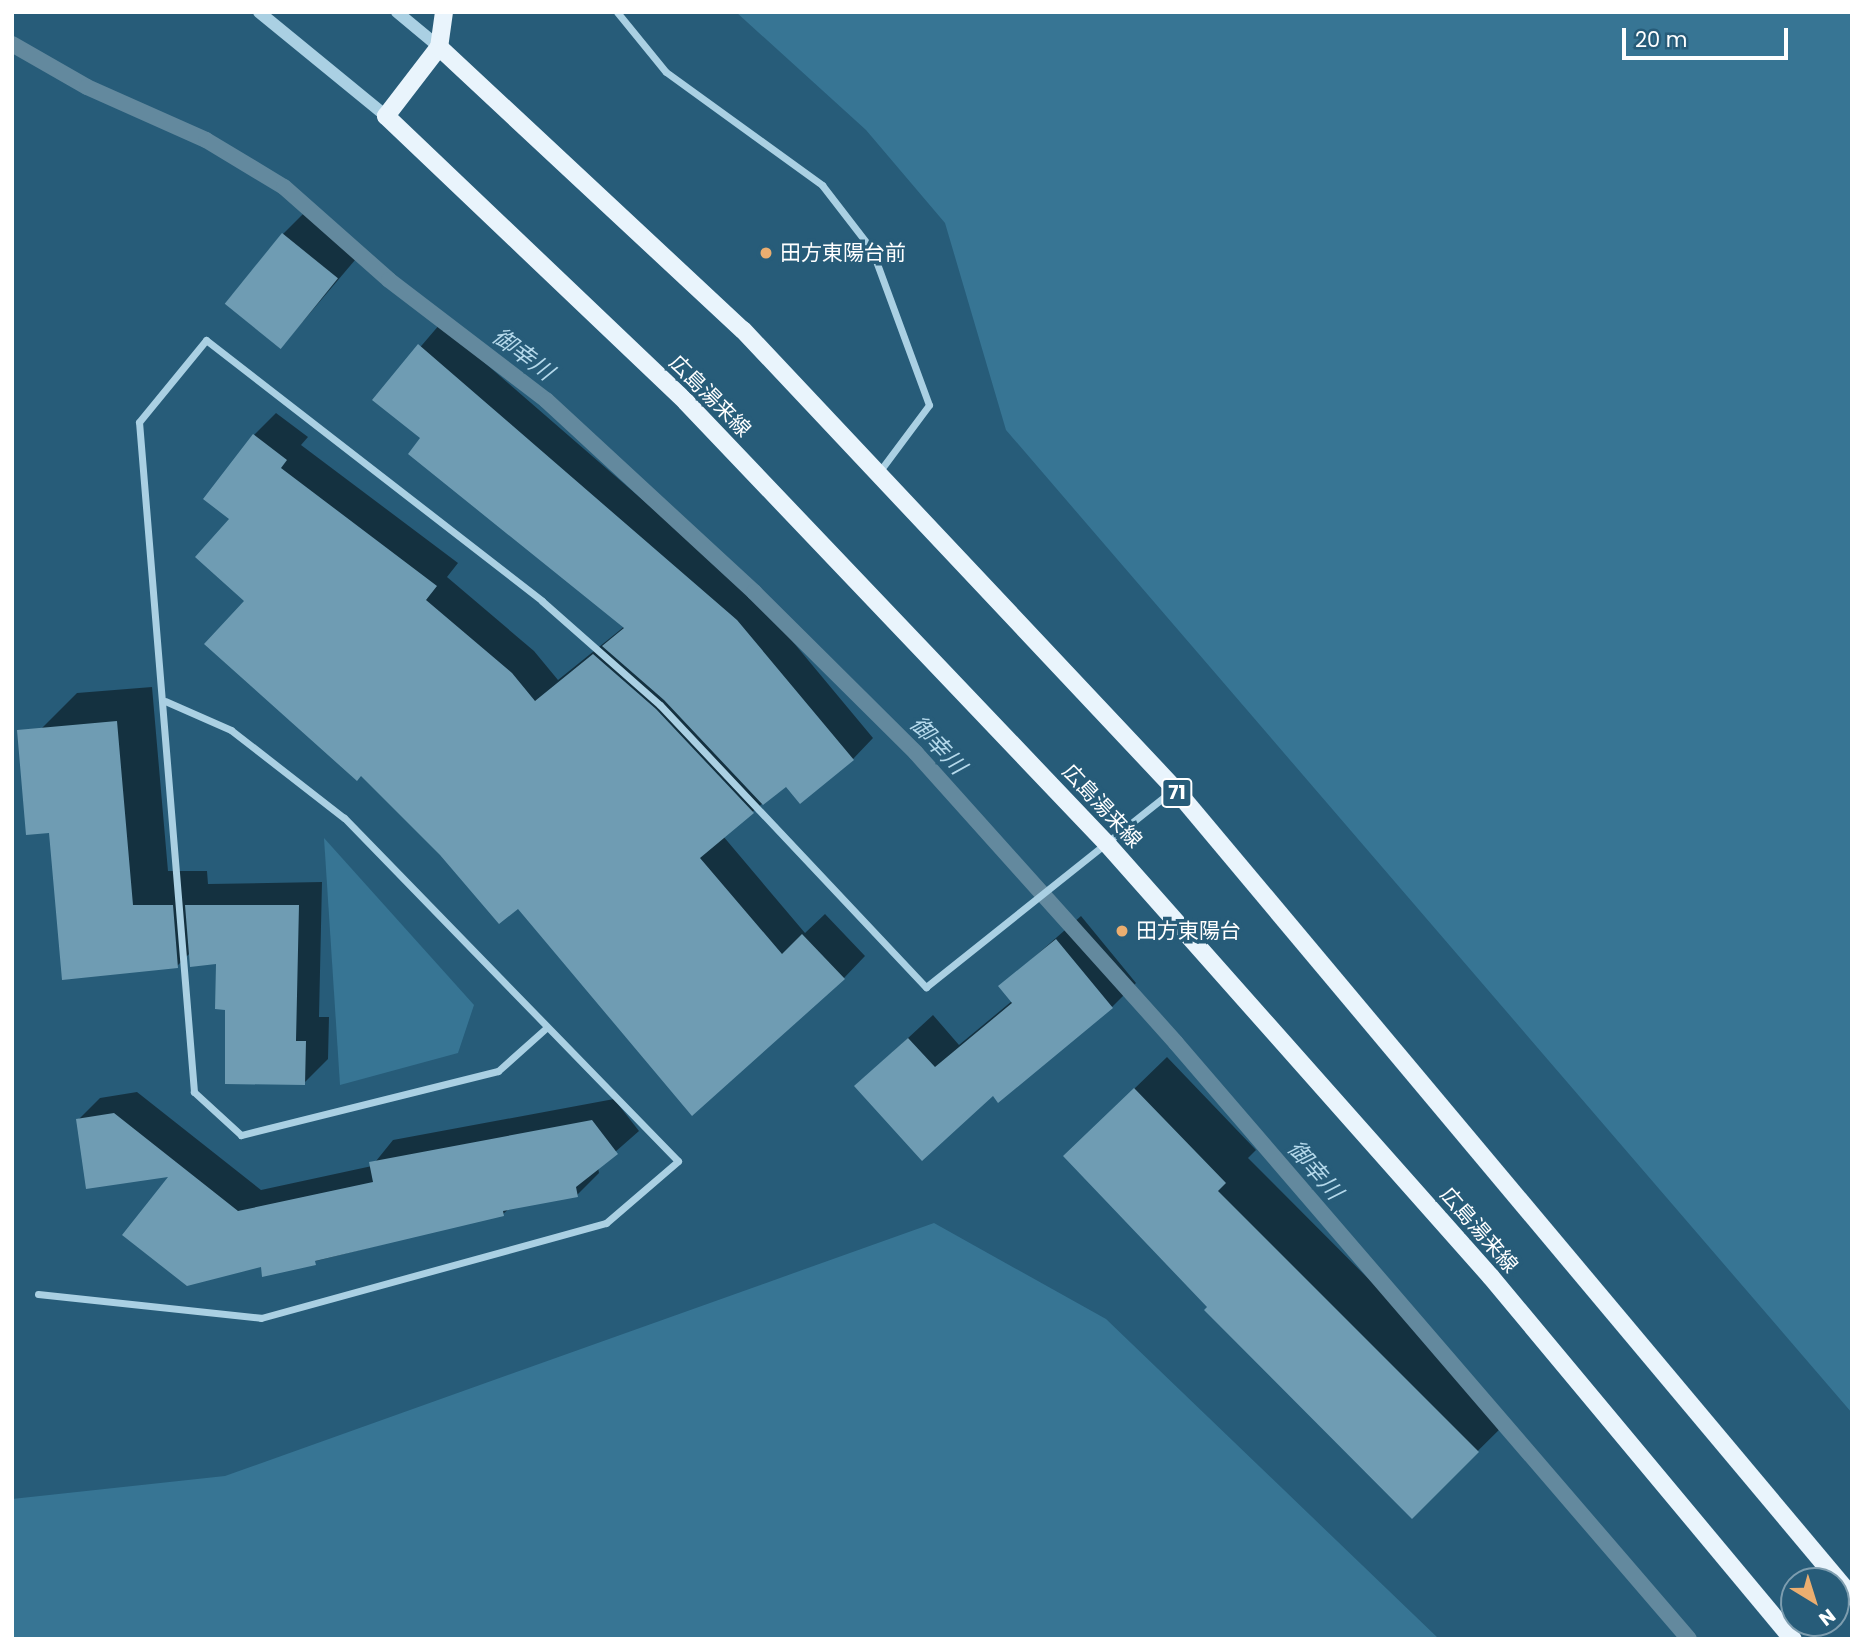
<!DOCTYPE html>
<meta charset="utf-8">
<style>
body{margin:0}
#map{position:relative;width:1864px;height:1651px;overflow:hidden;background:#275c79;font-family:Poppins,"Noto Sans JP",sans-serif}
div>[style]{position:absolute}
.green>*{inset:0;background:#377594}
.shadow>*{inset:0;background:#0007}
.stream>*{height:16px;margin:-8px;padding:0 8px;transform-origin:8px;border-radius:8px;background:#63899e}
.building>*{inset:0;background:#6f9cb3;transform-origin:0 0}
.minor>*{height:7px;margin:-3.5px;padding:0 3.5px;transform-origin:3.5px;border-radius:3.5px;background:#aad0e3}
.tertiary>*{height:12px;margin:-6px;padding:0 6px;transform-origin:6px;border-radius:6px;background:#aad0e3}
.primary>*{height:18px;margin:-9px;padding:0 9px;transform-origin:9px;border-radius:9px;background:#e9f4fc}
.dots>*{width:19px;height:19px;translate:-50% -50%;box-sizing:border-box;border:4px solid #275c79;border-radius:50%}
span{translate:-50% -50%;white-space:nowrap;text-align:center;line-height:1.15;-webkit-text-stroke:7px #275c79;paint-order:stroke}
.shield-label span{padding:2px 5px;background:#275c79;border:2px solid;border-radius:5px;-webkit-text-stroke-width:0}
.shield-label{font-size:19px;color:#fff;font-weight:700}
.poi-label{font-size:21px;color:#fff}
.left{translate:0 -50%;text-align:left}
.street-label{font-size:21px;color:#fff}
.water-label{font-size:23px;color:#b5d9eb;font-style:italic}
.frame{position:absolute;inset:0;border:14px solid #fff;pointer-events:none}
.north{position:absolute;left:1780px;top:1567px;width:70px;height:70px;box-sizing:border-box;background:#275c79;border:2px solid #7d9daf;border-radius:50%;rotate:142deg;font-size:19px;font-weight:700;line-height:28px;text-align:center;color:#fff}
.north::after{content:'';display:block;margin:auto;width:24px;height:32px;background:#ebae70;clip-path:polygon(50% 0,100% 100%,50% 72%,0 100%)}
.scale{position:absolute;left:1622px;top:28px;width:166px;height:32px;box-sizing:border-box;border:4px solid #fff;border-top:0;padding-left:9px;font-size:21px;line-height:24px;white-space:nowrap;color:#fff;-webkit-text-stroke:5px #275c79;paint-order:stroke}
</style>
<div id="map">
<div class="green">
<div style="clip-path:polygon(736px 12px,1852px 12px,1852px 1413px,1006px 430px,945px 223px,866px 130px)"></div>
<div style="clip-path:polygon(324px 838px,474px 1005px,458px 1053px,340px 1085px)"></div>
<div style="clip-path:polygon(934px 1223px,1106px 1319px,1439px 1639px,12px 1639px,12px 1499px,225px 1476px)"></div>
</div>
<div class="shadow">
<div style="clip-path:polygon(307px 210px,361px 253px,282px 346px,283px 234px)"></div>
<div style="clip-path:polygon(440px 324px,758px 600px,873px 738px,853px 759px,786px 784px,723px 836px,805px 933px,825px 914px,865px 956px,844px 978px,518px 907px,246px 601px,232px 518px,254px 435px,276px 413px,308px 437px,301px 445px,458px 563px,447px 577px,534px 651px,558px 680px,625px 626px,423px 438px,375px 400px)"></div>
<div style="clip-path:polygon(152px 687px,168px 871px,207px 871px,208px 884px,322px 882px,319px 1017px,329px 1017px,328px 1059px,304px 1083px,227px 1008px,217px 962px,190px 953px,177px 966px,64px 978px,42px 728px,77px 693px)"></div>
<div style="clip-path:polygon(1081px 916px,1136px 983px,1112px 1007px,993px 1094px,856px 1086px,933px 1015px,959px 1045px,1012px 1001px,1001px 986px)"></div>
<div style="clip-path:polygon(1167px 1057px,1256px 1150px,1248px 1158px,1509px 1420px,1412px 1516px,1209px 1308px,1097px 1125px)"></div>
<div style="clip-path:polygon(137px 1092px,261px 1190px,372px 1166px,393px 1140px,614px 1099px,639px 1131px,598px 1167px,599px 1173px,577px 1195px,510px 1208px,503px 1214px,264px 1274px,262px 1264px,172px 1175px,78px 1120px,100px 1098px)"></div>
</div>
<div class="stream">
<div style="left:12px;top:44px;width:86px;rotate:29.8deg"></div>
<div style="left:87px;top:87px;width:130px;rotate:24deg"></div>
<div style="left:206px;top:140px;width:91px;rotate:31.1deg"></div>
<div style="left:284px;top:187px;width:140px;rotate:41.5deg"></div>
<div style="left:389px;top:280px;width:198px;rotate:37.4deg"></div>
<div style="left:546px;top:400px;width:283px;rotate:42.7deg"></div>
<div style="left:754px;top:592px;width:228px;rotate:44.8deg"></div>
<div style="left:916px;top:753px;width:389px;rotate:48.1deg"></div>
<div style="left:1176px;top:1043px;width:786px;rotate:49.28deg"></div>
</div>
<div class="building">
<div style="left:282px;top:233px;width:72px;height:91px;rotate:39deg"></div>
<div style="clip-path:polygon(418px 344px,737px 620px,854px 760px,800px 804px,786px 787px,763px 805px,664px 700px,602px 646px,624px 628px,408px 454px,420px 438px,372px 400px)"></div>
<div style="clip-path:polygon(253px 434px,287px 460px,281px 468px,437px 586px,426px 600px,512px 673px,535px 701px,593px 654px,656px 709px,754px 813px,700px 858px,782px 954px,802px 934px,845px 979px,692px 1116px,518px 909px,499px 924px,440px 855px,361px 776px,357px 781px,204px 644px,244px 601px,195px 557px,229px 519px,203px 499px)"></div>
<div style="clip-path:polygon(117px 721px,133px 905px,173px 905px,178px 968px,62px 980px,49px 833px,26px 835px,17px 730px)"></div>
<div style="clip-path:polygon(185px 905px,299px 905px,296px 1041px,306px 1041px,305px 1085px,225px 1084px,225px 1010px,215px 1009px,216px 964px,190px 967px)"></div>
<div style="clip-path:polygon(1056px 939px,1113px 1008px,998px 1103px,993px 1096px,922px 1161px,854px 1086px,908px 1038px,935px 1067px,1012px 1003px,998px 986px)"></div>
<div style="clip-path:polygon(1134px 1088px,1226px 1183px,1218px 1191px,1479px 1452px,1412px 1519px,1204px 1310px,1207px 1307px,1063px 1156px)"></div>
<div style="clip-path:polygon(114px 1113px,238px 1211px,373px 1182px,369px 1162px,592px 1120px,618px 1154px,576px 1187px,578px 1197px,503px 1211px,504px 1216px,315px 1261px,316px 1265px,262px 1277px,261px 1267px,187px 1286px,122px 1235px,168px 1177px,86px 1189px,76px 1119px)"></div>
</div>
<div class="minor">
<div style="left:617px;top:12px;width:77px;rotate:50.8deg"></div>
<div style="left:666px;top:72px;width:193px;rotate:35.9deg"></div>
<div style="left:822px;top:185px;width:82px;rotate:52.4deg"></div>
<div style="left:872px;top:250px;width:165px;rotate:69.8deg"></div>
<div style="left:929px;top:405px;width:84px;rotate:126.7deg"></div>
<div style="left:545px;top:1029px;width:63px;rotate:138.2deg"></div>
<div style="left:498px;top:1071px;width:265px;rotate:166deg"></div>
<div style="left:241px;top:1135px;width:64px;rotate:-137.5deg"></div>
<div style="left:194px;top:1092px;width:672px;rotate:-94.69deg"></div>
<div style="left:139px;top:422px;width:106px;rotate:-50.7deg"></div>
<div style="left:206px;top:340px;width:425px;rotate:37.8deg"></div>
<div style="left:542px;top:601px;width:157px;rotate:41.4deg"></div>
<div style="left:660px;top:705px;width:388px;rotate:46.7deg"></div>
<div style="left:926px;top:987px;width:317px;rotate:-38.6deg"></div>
<div style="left:38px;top:1294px;width:224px;rotate:6.1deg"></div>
<div style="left:261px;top:1318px;width:358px;rotate:-15.4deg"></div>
<div style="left:606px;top:1223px;width:95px;rotate:-40.7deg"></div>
<div style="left:678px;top:1161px;width:479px;rotate:-134.2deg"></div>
<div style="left:344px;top:818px;width:143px;rotate:-142.1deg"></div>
<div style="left:231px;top:730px;width:72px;rotate:-156.3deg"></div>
</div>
<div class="tertiary">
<div style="left:259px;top:12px;width:164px;rotate:39.3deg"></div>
<div style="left:397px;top:12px;width:55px;rotate:39.8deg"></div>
</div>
<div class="primary">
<div style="left:444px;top:12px;width:35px;rotate:98deg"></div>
<div style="left:439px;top:47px;width:87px;rotate:127.5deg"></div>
<div style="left:386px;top:116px;width:414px;rotate:43.6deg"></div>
<div style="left:686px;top:402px;width:612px;rotate:46.39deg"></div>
<div style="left:1108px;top:845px;width:577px;rotate:48.44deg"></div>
<div style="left:1491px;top:1277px;width:471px;rotate:50.2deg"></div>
<div style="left:439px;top:47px;width:415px;rotate:43deg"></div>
<div style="left:743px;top:330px;width:630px;rotate:46.74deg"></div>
<div style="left:1175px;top:789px;width:1054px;rotate:50.04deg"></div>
</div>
<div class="dots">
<div style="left:766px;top:253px;background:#ebae70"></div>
<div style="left:1122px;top:931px;background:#ebae70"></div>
</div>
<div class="shield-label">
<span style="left:1177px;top:793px">71</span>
</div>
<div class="poi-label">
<span class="left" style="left:780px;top:253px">田方東陽台前</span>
<span class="left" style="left:1136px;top:931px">田方東陽台</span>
</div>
<div class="street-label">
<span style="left:710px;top:396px;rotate:45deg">広島湯来線</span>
<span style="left:1102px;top:806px;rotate:47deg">広島湯来線</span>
<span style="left:1479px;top:1230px;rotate:49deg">広島湯来線</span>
</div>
<div class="water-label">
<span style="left:523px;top:354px;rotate:37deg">御幸川</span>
<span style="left:938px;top:745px;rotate:47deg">御幸川</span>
<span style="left:1315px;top:1170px;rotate:49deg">御幸川</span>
</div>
<div class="frame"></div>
<div class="north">N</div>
<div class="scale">20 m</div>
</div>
